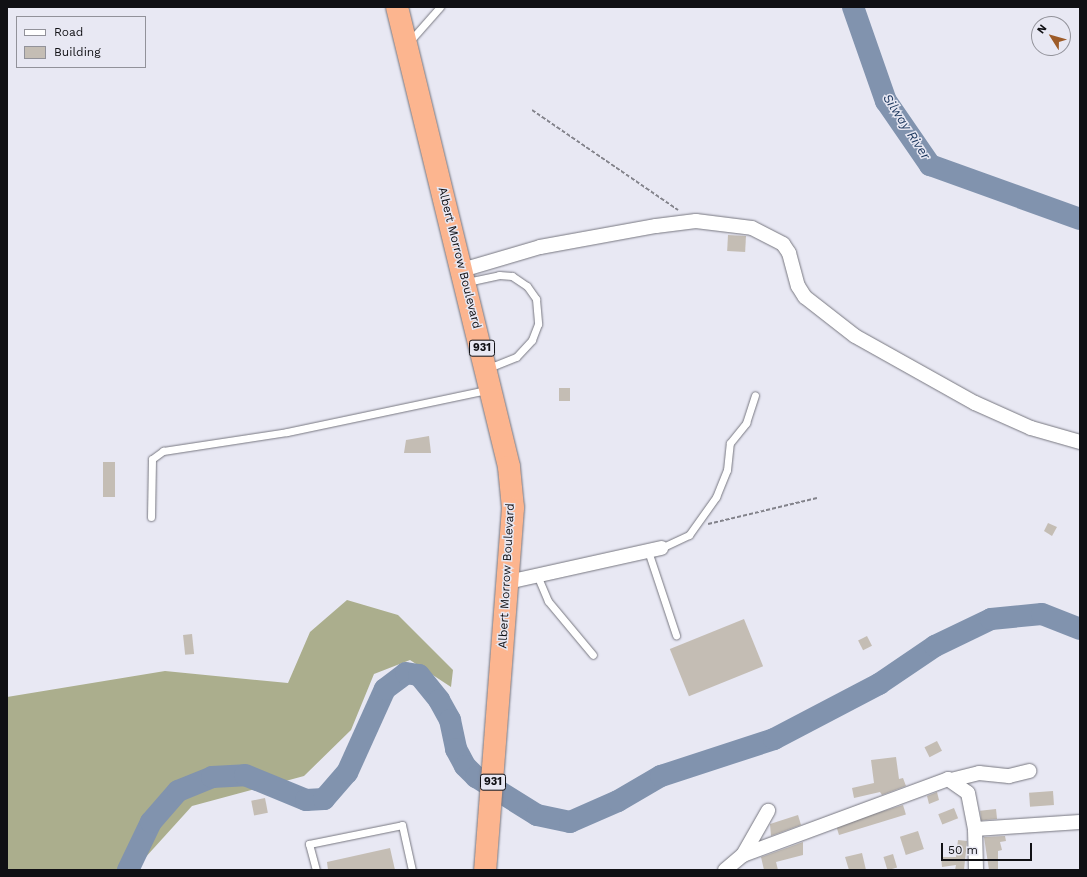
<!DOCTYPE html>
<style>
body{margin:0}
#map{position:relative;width:1087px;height:877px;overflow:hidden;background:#e8e8f3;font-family:"Work Sans",sans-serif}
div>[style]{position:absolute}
.forest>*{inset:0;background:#abae8d}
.river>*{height:22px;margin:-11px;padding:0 11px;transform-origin:11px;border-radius:11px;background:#8193ae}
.building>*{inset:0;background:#c4bdb4;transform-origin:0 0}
.path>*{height:2px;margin-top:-1px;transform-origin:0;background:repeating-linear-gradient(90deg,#83838b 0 4px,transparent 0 6px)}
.roads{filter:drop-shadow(0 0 1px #777780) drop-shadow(0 0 1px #777780)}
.lane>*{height:7px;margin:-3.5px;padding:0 3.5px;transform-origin:3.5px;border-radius:3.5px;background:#fff}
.street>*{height:14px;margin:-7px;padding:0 7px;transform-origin:7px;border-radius:7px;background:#fff}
.highway>*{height:22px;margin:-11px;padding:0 11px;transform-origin:11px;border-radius:11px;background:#fcb58f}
span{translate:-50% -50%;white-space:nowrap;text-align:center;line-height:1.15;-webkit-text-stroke:3px #e8e8f3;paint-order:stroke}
.shield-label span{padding:1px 3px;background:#e8e8f3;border:1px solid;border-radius:3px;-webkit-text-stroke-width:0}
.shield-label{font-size:11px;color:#101014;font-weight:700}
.street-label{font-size:12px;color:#101014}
.water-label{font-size:13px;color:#1c375d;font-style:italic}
.frame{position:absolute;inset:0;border:8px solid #101014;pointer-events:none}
.legend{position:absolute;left:16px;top:16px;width:130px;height:52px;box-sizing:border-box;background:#e8e8f3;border:1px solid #92929a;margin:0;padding:5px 7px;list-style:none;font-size:12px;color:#101014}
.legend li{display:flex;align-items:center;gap:8px;height:20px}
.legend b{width:20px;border:1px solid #92929a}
.north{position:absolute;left:1031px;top:16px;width:40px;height:40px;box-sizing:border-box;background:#e8e8f3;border:1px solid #92929a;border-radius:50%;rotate:307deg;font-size:11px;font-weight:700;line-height:16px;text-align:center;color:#101014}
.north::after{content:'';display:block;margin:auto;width:14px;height:18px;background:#9d5b28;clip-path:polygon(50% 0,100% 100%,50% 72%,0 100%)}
.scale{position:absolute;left:941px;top:843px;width:91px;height:18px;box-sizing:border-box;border:2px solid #101014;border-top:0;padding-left:5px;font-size:12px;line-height:14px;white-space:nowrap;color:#101014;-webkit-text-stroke:3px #e8e8f3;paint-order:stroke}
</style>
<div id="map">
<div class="forest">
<div style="clip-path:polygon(347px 600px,398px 615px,453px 670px,451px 687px,410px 660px,374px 674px,351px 730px,304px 776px,192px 806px,134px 870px,7px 870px,7px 697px,165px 671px,288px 683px,310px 632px)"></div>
</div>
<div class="river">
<div style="left:853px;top:7px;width:100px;rotate:70.7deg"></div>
<div style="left:886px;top:101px;width:78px;rotate:55.5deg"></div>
<div style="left:930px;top:165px;width:159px;rotate:19.8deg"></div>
<div style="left:128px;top:870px;width:53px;rotate:-64.4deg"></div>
<div style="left:151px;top:822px;width:41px;rotate:-48.9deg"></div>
<div style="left:178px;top:791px;width:37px;rotate:-22deg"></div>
<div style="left:212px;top:777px;width:33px;rotate:-3deg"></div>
<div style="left:245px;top:775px;width:66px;rotate:22.3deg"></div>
<div style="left:306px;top:800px;width:18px;rotate:-3deg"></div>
<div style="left:324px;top:799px;width:35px;rotate:-49deg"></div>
<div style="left:347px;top:773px;width:92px;rotate:-65.7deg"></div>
<div style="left:385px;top:689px;width:26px;rotate:-37deg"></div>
<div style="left:406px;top:673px;width:13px;rotate:9deg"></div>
<div style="left:419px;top:675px;width:32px;rotate:51deg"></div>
<div style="left:439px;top:700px;width:23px;rotate:61deg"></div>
<div style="left:450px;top:720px;width:30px;rotate:78deg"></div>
<div style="left:456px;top:749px;width:19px;rotate:62deg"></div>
<div style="left:465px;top:766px;width:16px;rotate:45deg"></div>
<div style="left:476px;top:777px;width:72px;rotate:31.9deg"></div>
<div style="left:537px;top:815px;width:34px;rotate:12deg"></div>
<div style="left:570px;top:822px;width:52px;rotate:-23.6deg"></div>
<div style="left:618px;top:801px;width:50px;rotate:-30.2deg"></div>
<div style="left:661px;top:776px;width:119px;rotate:-18.1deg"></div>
<div style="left:774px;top:739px;width:119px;rotate:-27.6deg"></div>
<div style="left:879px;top:684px;width:68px;rotate:-34.2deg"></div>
<div style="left:935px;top:646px;width:62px;rotate:-25.7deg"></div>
<div style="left:991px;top:619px;width:51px;rotate:-5.6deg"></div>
<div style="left:1042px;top:614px;width:41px;rotate:21.5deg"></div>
</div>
<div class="building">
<div style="left:728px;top:235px;width:18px;height:16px;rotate:3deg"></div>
<div style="left:570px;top:388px;width:13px;height:11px;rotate:90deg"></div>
<div style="clip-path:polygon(429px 436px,431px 453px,404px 453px,406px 440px)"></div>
<div style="left:103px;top:462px;width:12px;height:35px"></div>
<div style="clip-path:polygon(1048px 523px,1057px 527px,1052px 536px,1044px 531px)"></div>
<div style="left:744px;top:619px;width:51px;height:80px;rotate:68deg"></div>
<div style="left:192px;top:634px;width:20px;height:9px;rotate:84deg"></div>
<div style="left:867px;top:636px;width:11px;height:10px;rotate:63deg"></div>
<div style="left:937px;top:741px;width:11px;height:14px;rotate:63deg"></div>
<div style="clip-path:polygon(896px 757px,899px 779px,903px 778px,906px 786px,882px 795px,880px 792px,854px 798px,852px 788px,874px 783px,871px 760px)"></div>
<div style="left:1053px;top:791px;width:14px;height:24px;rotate:86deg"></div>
<div style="clip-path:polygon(937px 792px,939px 800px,929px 804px,927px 796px)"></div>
<div style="left:265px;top:798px;width:15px;height:14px;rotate:79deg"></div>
<div style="left:903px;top:805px;width:10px;height:70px;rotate:73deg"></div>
<div style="left:954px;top:808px;width:11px;height:17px;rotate:68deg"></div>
<div style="left:996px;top:809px;width:10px;height:16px;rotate:84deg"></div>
<div style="clip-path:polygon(798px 815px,801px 825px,771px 836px,770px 824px)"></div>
<div style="left:918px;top:831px;width:19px;height:19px;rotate:72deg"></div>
<div style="clip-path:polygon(1005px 836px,1006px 841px,1000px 842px,1002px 850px,998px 851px,998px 870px,989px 870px,984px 837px)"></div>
<div style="clip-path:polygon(958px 840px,967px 841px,964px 870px,955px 870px,956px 865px,942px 867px,941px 857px,956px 857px)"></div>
<div style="clip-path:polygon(803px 842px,803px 855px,776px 862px,778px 870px,764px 870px,761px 857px)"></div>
<div style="clip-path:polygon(390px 848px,395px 870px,328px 870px,327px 862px)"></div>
<div style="clip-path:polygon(862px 853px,866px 870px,849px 870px,845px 857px)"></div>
<div style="left:893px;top:854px;width:14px;height:10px;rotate:73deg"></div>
</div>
<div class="path">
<div style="left:532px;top:110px;width:177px;rotate:34.4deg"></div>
<div style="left:708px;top:524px;width:112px;rotate:-13.4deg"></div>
</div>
<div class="roads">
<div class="lane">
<div style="left:409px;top:42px;width:47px;rotate:-48.5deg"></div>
<div style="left:467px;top:282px;width:33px;rotate:-12deg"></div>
<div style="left:499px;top:275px;width:13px;rotate:4deg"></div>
<div style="left:512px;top:276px;width:18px;rotate:34deg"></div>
<div style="left:527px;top:286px;width:16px;rotate:55deg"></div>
<div style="left:536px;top:299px;width:25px;rotate:85deg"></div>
<div style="left:538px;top:324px;width:17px;rotate:111deg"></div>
<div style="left:532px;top:340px;width:23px;rotate:133deg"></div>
<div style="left:516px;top:357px;width:31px;rotate:158deg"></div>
<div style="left:151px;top:517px;width:58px;rotate:-89deg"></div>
<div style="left:152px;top:459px;width:14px;rotate:-36deg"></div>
<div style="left:163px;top:451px;width:125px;rotate:-8.7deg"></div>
<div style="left:287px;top:432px;width:204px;rotate:-11.9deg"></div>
<div style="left:661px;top:548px;width:31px;rotate:-25deg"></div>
<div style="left:689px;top:535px;width:47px;rotate:-54.6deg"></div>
<div style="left:716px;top:497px;width:29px;rotate:-68deg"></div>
<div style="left:727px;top:470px;width:27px;rotate:-84deg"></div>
<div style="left:730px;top:443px;width:26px;rotate:-51deg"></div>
<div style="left:746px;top:423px;width:29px;rotate:-72deg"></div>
<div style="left:648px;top:551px;width:89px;rotate:71.6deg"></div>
<div style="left:537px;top:575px;width:28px;rotate:67deg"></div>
<div style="left:548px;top:601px;width:70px;rotate:50.2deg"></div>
<div style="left:316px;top:870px;width:27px;rotate:-105deg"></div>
<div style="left:309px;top:844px;width:95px;rotate:-11.5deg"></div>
<div style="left:402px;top:825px;width:46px;rotate:77.5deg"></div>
</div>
<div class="street">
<div style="left:462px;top:270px;width:81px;rotate:-16.4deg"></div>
<div style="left:540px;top:247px;width:118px;rotate:-10.3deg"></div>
<div style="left:656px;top:226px;width:40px;rotate:-7.1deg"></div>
<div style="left:696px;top:221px;width:56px;rotate:7.1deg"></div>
<div style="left:752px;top:228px;width:35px;rotate:27deg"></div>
<div style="left:783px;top:244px;width:11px;rotate:56deg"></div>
<div style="left:789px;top:253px;width:34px;rotate:75deg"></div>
<div style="left:798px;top:286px;width:13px;rotate:58deg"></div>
<div style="left:805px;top:297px;width:63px;rotate:38deg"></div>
<div style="left:855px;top:336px;width:137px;rotate:29.2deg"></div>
<div style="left:975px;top:403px;width:61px;rotate:24.1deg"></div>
<div style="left:1031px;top:428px;width:51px;rotate:15.9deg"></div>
<div style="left:508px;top:582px;width:157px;rotate:-12.5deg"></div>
<div style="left:951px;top:780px;width:29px;rotate:-14deg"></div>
<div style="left:979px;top:773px;width:30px;rotate:6deg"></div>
<div style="left:1009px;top:776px;width:21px;rotate:-14deg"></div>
<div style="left:975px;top:829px;width:105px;rotate:-3.8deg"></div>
<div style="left:743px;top:855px;width:219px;rotate:-20.3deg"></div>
<div style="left:948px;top:779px;width:24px;rotate:35deg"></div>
<div style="left:968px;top:793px;width:37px;rotate:79deg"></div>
<div style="left:975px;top:829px;width:41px;rotate:88.6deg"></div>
<div style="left:725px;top:870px;width:23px;rotate:-40deg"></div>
<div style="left:743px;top:855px;width:51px;rotate:-60.4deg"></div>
</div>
<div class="highway">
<div style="left:397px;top:7px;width:473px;rotate:76.3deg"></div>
<div style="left:509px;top:467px;width:41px;rotate:84.4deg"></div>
<div style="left:513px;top:508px;width:363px;rotate:94.4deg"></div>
</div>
</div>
<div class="shield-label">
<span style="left:482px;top:348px">931</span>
<span style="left:493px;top:782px">931</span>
</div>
<div class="street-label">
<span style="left:459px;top:258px;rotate:76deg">Albert Morrow Boulevard</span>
<span style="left:507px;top:576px;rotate:-87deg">Albert Morrow Boulevard</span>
</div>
<div class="water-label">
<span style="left:906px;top:127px;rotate:57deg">Silway River</span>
</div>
<div class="frame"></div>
<ul class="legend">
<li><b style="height:5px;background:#fff"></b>Road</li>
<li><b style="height:11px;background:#c4bdb4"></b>Building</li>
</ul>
<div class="north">N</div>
<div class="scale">50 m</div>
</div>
